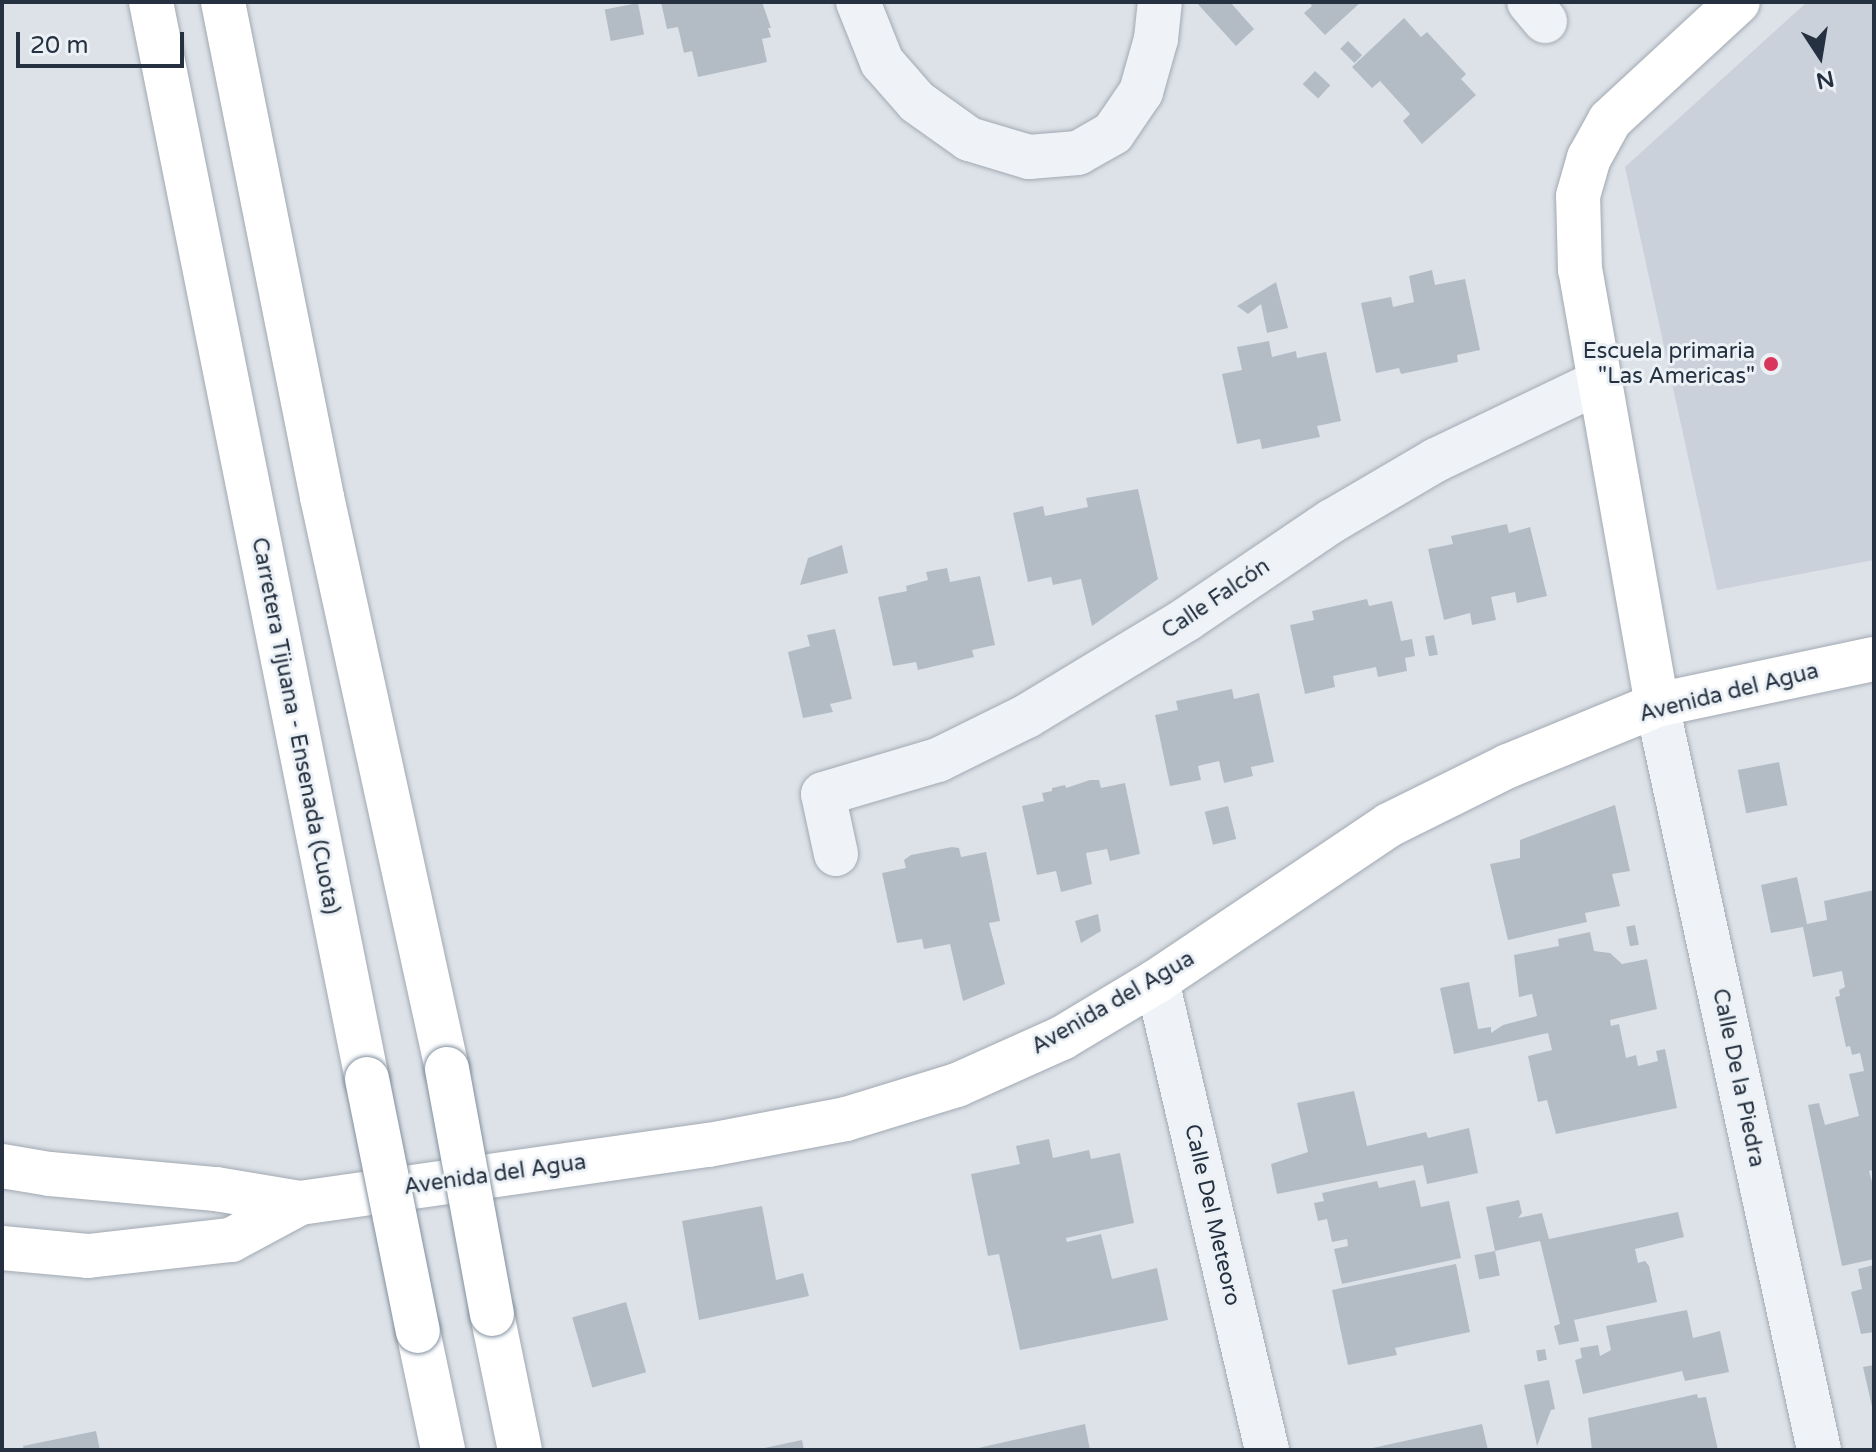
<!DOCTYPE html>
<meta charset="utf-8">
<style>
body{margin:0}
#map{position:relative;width:1876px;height:1452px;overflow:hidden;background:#dde2e8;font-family:"Varela Round",sans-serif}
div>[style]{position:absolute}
.built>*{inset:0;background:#cad1da}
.building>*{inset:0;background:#b3bcc5;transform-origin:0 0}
.roads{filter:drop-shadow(0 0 2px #a2a9b2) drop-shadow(0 0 2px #a2a9b2)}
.street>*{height:44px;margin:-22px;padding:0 22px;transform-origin:22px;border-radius:22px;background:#eff2f6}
.secondary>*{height:44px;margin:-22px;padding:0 22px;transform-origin:22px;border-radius:22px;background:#fff}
.highway>*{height:44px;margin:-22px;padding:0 22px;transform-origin:22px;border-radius:22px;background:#fff}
.bridges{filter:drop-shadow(0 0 2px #8391a0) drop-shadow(0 0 2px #8391a0)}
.highway-bridge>*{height:44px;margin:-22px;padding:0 22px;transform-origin:22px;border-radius:22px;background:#fff}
.dots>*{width:22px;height:22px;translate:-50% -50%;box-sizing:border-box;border:4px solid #ecf1f6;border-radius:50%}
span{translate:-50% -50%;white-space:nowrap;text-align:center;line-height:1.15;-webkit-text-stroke:6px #ecf1f6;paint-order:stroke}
.poi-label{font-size:22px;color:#253140}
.right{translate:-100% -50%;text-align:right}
.street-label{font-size:22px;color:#253140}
.frame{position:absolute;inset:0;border:4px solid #253140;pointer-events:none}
.north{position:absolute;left:1780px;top:16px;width:80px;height:80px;-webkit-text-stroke:6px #ecf1f6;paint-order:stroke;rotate:168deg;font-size:22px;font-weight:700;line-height:32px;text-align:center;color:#253140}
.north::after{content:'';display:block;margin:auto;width:28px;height:36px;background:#253140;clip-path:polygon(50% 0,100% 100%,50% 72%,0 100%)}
.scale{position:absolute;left:16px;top:32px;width:168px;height:36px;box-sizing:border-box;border:4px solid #253140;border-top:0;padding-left:10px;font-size:24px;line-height:28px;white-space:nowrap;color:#253140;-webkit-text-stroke:6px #ecf1f6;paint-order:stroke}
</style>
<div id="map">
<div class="built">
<div style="clip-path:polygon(1807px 2px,1874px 2px,1874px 560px,1717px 590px,1625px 167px)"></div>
</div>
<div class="building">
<div style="clip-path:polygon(661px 2px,762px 2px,771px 28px,768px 28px,771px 37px,762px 39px,767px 62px,698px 77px,692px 51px,684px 53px,678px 27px,667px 29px)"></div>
<div style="clip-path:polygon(1196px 2px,1230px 2px,1254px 29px,1236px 46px)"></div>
<div style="clip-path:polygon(1309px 2px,1361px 2px,1325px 35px,1304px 13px,1312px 6px)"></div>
<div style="left:638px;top:3px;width:32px;height:34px;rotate:79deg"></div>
<div style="clip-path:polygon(1404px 18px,1421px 37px,1427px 32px,1466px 74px,1461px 79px,1476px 95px,1422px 144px,1403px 121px,1410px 114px,1380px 81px,1372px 88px,1352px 67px)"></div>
<div style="left:1348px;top:41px;width:20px;height:11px;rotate:45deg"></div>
<div style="left:1315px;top:71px;width:21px;height:18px;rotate:43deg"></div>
<div style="clip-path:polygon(1432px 270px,1435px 285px,1465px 279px,1480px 350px,1457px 355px,1458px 362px,1401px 374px,1399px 368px,1376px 373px,1361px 303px,1391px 297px,1393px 307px,1414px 302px,1409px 276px)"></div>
<div style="clip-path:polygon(1276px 282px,1288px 328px,1267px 333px,1261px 304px,1248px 314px,1237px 306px)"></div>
<div style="clip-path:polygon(1269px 341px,1272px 357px,1296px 351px,1297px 358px,1326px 352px,1341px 421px,1317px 426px,1320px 437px,1262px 449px,1260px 439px,1237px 444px,1222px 374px,1242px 370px,1237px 347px)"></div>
<div style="clip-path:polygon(1138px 489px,1158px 579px,1092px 626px,1081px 579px,1053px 585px,1051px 577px,1028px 582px,1013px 513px,1043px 506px,1045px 516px,1088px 507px,1086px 498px)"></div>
<div style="clip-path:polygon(1507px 524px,1509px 533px,1530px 527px,1547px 596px,1517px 603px,1515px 592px,1491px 597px,1496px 620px,1472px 625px,1470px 613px,1444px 620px,1428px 549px,1453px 544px,1451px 536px)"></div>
<div style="clip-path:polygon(842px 545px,848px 573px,800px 585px,808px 558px)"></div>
<div style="clip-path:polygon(947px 568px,950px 582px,980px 576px,995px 645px,972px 650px,974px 657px,918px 670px,916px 662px,893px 666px,878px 597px,907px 591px,906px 586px,928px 580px,926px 572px)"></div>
<div style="clip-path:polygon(1367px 599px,1369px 606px,1392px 601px,1401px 641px,1412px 639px,1415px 656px,1405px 658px,1407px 671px,1378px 677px,1376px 667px,1333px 676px,1335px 687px,1305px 694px,1290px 625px,1314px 620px,1312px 611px)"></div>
<div style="clip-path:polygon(835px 629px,852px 699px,830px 704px,833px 712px,803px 718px,788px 652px,810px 646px,807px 635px)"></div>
<div style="left:1434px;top:635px;width:20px;height:9px;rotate:79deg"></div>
<div style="clip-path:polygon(1232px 689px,1234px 699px,1259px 693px,1274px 762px,1251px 767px,1253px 776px,1224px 783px,1219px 761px,1198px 766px,1201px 780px,1170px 786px,1155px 715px,1178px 710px,1176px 701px)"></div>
<div style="left:1779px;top:762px;width:44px;height:42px;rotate:79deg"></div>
<div style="clip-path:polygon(1090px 780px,1099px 780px,1101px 788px,1125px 783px,1140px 854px,1110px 861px,1107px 849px,1086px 853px,1092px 884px,1061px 892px,1056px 871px,1037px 875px,1022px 806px,1044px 801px,1042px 793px,1052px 791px,1052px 788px,1065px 785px,1066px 788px)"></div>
<div style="clip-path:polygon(1615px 805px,1630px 871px,1612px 874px,1620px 906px,1585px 913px,1587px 922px,1508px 940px,1490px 864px,1520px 858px,1520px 840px)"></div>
<div style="left:1228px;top:806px;width:34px;height:24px;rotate:76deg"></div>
<div style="clip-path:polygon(952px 847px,959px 848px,961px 857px,986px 852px,1000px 921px,989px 923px,1005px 984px,963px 1001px,950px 944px,924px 949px,922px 939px,897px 943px,882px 873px,906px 868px,904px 860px,911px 855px)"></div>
<div style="clip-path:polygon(1797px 877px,1807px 924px,1827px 920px,1824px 901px,1874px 890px,1874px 1170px,1869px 1171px,1874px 1189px,1874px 1259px,1842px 1266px,1808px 1105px,1819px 1103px,1825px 1125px,1859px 1116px,1849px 1074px,1864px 1071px,1860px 1053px,1852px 1055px,1850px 1046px,1846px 1047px,1835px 997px,1840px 996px,1839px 990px,1845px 987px,1842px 971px,1813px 977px,1803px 927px,1771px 933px,1761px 885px)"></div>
<div style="clip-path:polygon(1098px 914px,1101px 931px,1081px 943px,1075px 921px)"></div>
<div style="left:1635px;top:925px;width:20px;height:9px;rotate:79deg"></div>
<div style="clip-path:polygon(1590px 932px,1594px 951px,1610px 953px,1622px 964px,1647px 959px,1657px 1009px,1610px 1020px,1611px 1026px,1619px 1024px,1626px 1058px,1636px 1055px,1638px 1066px,1658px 1061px,1656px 1051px,1665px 1049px,1677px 1108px,1556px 1134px,1547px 1100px,1538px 1102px,1528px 1056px,1552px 1050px,1548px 1033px,1454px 1054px,1440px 988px,1469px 982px,1478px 1029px,1491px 1027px,1491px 1033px,1503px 1025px,1537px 1016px,1532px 994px,1519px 997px,1514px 955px,1559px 946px,1558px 939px)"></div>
<div style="clip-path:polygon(1354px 1091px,1367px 1146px,1426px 1132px,1428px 1138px,1469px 1128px,1478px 1173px,1427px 1184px,1423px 1165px,1277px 1194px,1271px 1164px,1308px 1152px,1297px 1103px)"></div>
<div style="clip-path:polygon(1049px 1139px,1053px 1158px,1089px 1150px,1091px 1159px,1120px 1153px,1134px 1223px,1066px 1238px,1067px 1242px,1101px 1234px,1112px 1279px,1157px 1268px,1168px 1320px,1020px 1350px,999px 1254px,988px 1256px,971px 1174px,1020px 1164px,1016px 1146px)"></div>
<div style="clip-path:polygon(1415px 1180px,1421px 1207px,1449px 1201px,1461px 1258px,1342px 1284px,1334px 1249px,1348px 1246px,1347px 1239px,1332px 1242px,1327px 1219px,1318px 1221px,1314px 1203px,1324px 1201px,1322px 1193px,1377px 1181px,1379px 1188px)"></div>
<div style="clip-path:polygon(1519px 1200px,1522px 1213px,1518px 1218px,1542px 1213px,1549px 1239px,1678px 1212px,1684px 1237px,1635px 1249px,1638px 1263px,1645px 1261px,1649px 1266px,1657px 1302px,1574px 1320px,1579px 1341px,1559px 1345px,1554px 1326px,1560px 1324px,1540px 1241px,1495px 1251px,1486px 1207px)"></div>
<div style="clip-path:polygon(762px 1206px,776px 1280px,803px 1273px,809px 1296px,699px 1320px,682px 1221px)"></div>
<div style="left:1495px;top:1251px;width:25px;height:21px;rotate:79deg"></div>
<div style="clip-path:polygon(1456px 1264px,1470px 1332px,1395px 1348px,1397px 1355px,1348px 1365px,1332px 1290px)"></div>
<div style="clip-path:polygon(1874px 1265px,1874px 1332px,1861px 1334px,1851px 1292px,1862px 1289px,1858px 1269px)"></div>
<div style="left:626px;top:1302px;width:73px;height:56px;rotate:74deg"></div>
<div style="clip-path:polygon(1687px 1310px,1693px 1338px,1720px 1331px,1729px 1372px,1685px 1381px,1682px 1371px,1583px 1394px,1575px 1360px,1582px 1358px,1580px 1348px,1598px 1345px,1600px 1356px,1611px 1350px,1606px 1326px)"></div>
<div style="left:1545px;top:1349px;width:11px;height:9px;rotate:80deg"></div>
<div style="clip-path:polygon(1874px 1365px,1874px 1411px,1873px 1411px,1863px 1367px)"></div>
<div style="clip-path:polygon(1549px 1380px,1555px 1409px,1551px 1410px,1537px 1446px,1524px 1385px)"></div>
<div style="clip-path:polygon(1697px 1394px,1698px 1398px,1706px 1397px,1718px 1450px,1592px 1450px,1588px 1418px)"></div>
<div style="clip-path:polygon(1085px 1424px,1090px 1450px,974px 1450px,974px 1449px)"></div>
<div style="clip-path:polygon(1482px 1424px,1488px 1450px,1368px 1450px,1368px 1449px)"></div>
<div style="clip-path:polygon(96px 1431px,100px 1450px,24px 1450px,23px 1446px)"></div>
<div style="clip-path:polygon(802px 1440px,804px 1450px,760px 1450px,760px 1449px)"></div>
</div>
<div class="roads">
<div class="street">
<div style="left:858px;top:2px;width:65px;rotate:68.2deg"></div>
<div style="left:882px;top:62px;width:53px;rotate:48.8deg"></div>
<div style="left:917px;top:102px;width:64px;rotate:35.4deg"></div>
<div style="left:969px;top:139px;width:63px;rotate:16.7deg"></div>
<div style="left:1029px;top:157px;width:49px;rotate:-4.7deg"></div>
<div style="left:1078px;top:153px;width:40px;rotate:-29.7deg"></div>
<div style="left:1113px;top:133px;width:50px;rotate:-55.7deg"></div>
<div style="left:1141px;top:92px;width:55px;rotate:-74.2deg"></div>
<div style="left:1156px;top:39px;width:37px;rotate:-84deg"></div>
<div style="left:1529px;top:2px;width:25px;rotate:50deg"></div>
<div style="left:1657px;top:705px;width:762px;rotate:77.73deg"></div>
<div style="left:836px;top:854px;width:61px;rotate:-102.2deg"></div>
<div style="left:823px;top:794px;width:120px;rotate:-16.5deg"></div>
<div style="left:938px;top:760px;width:99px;rotate:-26.3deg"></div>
<div style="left:1027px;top:716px;width:187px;rotate:-31.2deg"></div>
<div style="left:1187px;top:619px;width:175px;rotate:-34.1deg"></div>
<div style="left:1332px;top:521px;width:121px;rotate:-30.4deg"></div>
<div style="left:1436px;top:460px;width:181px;rotate:-25.6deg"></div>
<div style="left:1157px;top:981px;width:482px;rotate:76.8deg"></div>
</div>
<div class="secondary">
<div style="left:1657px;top:705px;width:442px;rotate:-100deg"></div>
<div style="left:1580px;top:270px;width:74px;rotate:-91.5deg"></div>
<div style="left:1578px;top:196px;width:40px;rotate:-74deg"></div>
<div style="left:1589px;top:158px;width:43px;rotate:-61.1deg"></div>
<div style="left:1610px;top:120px;width:174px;rotate:-42.7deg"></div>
<div style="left:2px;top:1166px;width:49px;rotate:9.5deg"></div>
<div style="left:50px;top:1174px;width:167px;rotate:5.2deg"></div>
<div style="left:216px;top:1189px;width:85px;rotate:9.5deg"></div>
<div style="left:300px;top:1203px;width:413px;rotate:-8.1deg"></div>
<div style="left:709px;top:1145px;width:139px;rotate:-10.7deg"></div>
<div style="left:846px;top:1119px;width:116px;rotate:-17deg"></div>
<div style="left:957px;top:1085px;width:115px;rotate:-24.1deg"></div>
<div style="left:1062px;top:1038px;width:111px;rotate:-31deg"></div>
<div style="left:1157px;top:981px;width:280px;rotate:-33.9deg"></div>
<div style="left:1389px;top:825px;width:133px;rotate:-26.4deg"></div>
<div style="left:1508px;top:766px;width:161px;rotate:-22.3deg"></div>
<div style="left:1657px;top:705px;width:222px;rotate:-12deg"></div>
<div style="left:2px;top:1248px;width:86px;rotate:5.3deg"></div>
<div style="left:88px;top:1256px;width:144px;rotate:-6.4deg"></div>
<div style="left:231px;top:1240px;width:78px;rotate:-28.2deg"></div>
</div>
<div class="highway">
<div style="left:151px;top:2px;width:1098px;rotate:78.66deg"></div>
<div style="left:223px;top:2px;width:505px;rotate:78.69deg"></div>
<div style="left:322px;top:497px;width:585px;rotate:77.67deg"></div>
<div style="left:492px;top:1314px;width:139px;rotate:78.4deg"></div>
<div style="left:418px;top:1331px;width:122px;rotate:78.1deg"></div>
</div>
</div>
<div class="bridges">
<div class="highway-bridge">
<div style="left:447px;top:1069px;width:249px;rotate:79.6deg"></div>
<div style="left:367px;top:1079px;width:257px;rotate:78.6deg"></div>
</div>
</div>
<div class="dots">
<div style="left:1771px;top:364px;background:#d9365e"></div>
</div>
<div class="poi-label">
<span class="right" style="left:1755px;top:364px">Escuela primaria<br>"Las Americas"</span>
</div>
<div class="street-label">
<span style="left:1216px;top:599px;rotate:-34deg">Calle Falcón</span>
<span style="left:1729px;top:693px;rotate:-14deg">Avenida del Agua</span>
<span style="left:295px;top:726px;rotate:79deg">Carretera Tijuana - Ensenada (Cuota)</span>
<span style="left:1113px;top:1003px;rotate:-30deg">Avenida del Agua</span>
<span style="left:1738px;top:1078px;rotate:78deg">Calle De la Piedra</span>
<span style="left:495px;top:1175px;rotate:-8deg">Avenida del Agua</span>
<span style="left:1212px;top:1215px;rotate:77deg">Calle Del Meteoro</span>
</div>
<div class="frame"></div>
<div class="north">N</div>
<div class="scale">20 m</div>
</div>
